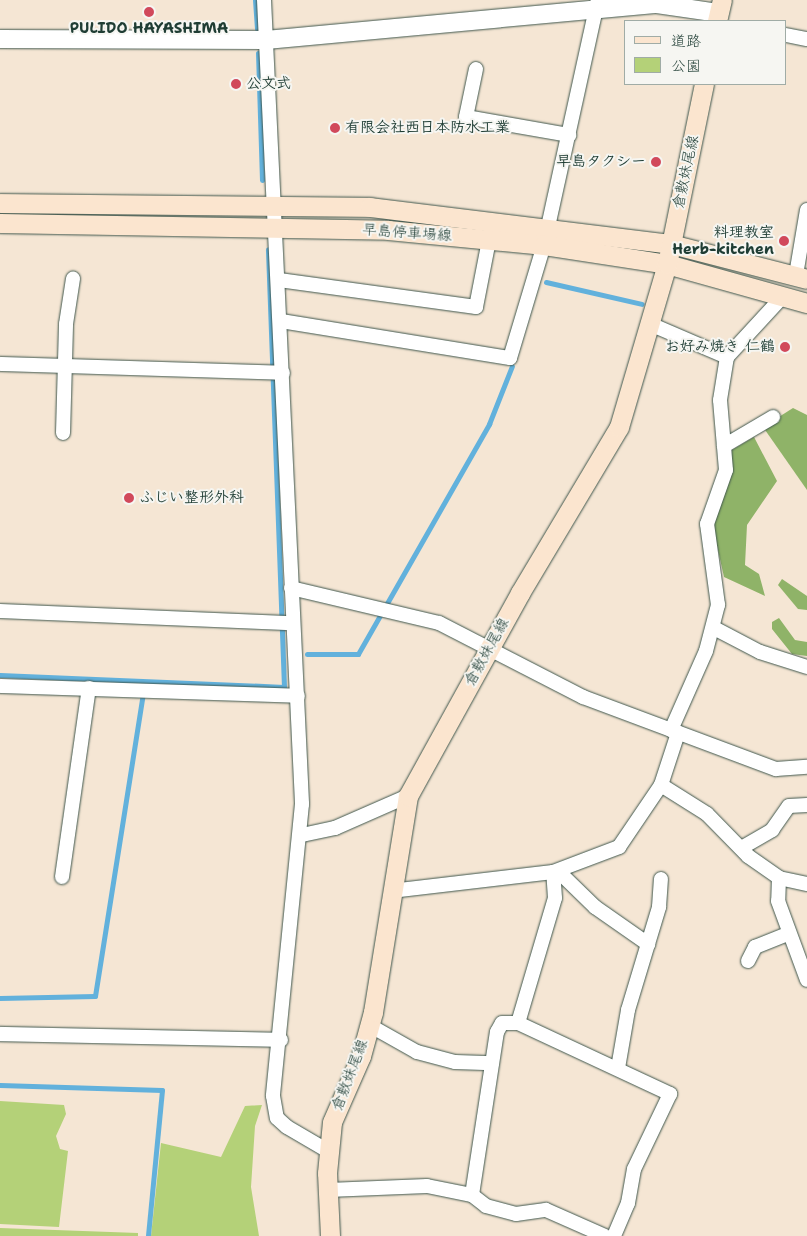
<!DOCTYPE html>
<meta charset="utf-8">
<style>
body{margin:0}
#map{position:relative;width:807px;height:1236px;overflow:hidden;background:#f5e6d4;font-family:"Shantell Sans","Klee One",sans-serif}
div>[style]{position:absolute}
.green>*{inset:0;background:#b4d178}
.forest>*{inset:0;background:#8fb368}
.stream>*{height:5px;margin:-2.5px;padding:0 2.5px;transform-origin:2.5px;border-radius:2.5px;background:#62b1dc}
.roads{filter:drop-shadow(0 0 1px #3f564c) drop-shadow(0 0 1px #3f564c)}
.minor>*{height:14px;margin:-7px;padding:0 7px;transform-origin:7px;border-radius:7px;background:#fff}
.tertiary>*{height:18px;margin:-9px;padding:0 9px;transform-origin:9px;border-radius:9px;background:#fff}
.secondary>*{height:19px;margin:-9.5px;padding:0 9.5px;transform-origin:9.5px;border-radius:9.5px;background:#fbe5cf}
.dots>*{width:14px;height:14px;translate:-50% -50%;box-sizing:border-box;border:2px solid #f6f6f2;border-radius:50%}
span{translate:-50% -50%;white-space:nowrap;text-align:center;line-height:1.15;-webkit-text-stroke:4px #f6f6f2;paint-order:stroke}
.poi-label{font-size:15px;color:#1f3d34;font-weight:700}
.left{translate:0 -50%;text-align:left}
.right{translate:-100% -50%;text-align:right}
.street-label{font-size:15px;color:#1f3d34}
.legend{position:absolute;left:624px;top:20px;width:162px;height:65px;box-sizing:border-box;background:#f6f6f2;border:1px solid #a0aca6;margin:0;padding:6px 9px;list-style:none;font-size:15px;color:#1f3d34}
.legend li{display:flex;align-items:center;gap:10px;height:25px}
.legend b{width:25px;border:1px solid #a0aca6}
</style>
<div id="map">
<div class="green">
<div style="clip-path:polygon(0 1101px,64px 1105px,66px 1114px,56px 1136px,60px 1149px,68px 1151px,59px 1227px,0 1224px)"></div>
<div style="clip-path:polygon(262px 1105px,255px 1126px,251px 1187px,259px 1236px,151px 1236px,161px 1143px,221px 1157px,245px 1106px)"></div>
<div style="clip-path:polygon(0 1228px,138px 1233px,138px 1236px,0 1236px)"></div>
</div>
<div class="forest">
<div style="clip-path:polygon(793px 408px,807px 415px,807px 490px,763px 427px)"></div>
<div style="clip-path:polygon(754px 437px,777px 481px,747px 525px,745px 565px,759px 574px,765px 596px,724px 577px,712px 523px,725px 492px,732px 450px)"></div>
<div style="clip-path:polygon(782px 579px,807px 596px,807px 610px,798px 609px,778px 585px)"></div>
<div style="clip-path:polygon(779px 618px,795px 640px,807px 642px,807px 656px,792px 654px,772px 629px,772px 622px)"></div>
</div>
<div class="stream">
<div style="left:255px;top:0;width:29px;rotate:86deg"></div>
<div style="left:258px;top:53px;width:127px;rotate:88.2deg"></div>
<div style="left:546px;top:282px;width:98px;rotate:12.9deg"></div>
<div style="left:307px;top:654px;width:51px"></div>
<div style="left:358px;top:654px;width:265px;rotate:-60.3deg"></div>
<div style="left:489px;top:424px;width:62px;rotate:-68.4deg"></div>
<div style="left:0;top:675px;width:284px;rotate:2.4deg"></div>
<div style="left:284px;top:687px;width:438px;rotate:-92.1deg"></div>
<div style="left:0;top:998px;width:95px;rotate:-1.2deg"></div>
<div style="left:95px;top:996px;width:302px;rotate:-81deg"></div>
<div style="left:0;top:1085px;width:162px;rotate:1.8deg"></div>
<div style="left:162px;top:1090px;width:147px;rotate:95.5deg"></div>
</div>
<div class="roads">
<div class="minor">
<div style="left:264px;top:0;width:805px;rotate:87.29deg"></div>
<div style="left:302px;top:804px;width:293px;rotate:95.7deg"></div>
<div style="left:273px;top:1096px;width:22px;rotate:80deg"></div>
<div style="left:277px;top:1118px;width:13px;rotate:42deg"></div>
<div style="left:287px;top:1127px;width:48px;rotate:30.3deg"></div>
<div style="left:786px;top:35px;width:21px;rotate:11deg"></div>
<div style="left:476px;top:69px;width:49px;rotate:101.8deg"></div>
<div style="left:466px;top:117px;width:105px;rotate:9.9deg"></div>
<div style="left:796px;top:275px;width:66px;rotate:-80.4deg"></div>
<div style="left:279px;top:280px;width:199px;rotate:7.8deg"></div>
<div style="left:476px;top:307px;width:68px;rotate:-79deg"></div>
<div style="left:281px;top:321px;width:232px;rotate:9.2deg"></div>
<div style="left:510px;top:358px;width:118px;rotate:-73.3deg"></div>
<div style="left:544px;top:245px;width:251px;rotate:-77.6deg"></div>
<div style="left:650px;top:324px;width:84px;rotate:23.2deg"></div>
<div style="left:0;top:364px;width:283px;rotate:1.8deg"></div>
<div style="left:63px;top:433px;width:109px;rotate:-88.4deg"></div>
<div style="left:66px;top:324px;width:46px;rotate:-81.2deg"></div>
<div style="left:724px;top:446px;width:57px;rotate:-30.6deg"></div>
<div style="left:291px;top:588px;width:152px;rotate:13.3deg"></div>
<div style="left:439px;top:623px;width:162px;rotate:27.2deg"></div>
<div style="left:583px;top:697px;width:206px;rotate:20.5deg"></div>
<div style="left:776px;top:769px;width:31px;rotate:-4deg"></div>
<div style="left:0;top:611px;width:292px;rotate:2.4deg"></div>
<div style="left:714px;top:628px;width:52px;rotate:27.6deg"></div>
<div style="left:760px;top:652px;width:49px;rotate:17.7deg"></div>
<div style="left:0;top:686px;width:298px;rotate:1.9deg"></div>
<div style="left:671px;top:730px;width:86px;rotate:-66.1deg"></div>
<div style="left:706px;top:651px;width:48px;rotate:-75.4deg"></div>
<div style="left:718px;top:605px;width:82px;rotate:-97.7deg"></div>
<div style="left:707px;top:524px;width:57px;rotate:-70.6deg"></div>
<div style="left:726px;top:470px;width:70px;rotate:-94.9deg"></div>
<div style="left:720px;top:400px;width:44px;rotate:-80.8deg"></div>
<div style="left:727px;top:357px;width:84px;rotate:-47.4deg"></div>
<div style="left:661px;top:785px;width:54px;rotate:32.2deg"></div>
<div style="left:707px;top:814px;width:59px;rotate:45.7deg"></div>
<div style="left:748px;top:856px;width:38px;rotate:35deg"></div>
<div style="left:779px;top:878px;width:23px;rotate:92deg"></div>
<div style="left:778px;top:901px;width:84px;rotate:69.8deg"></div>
<div style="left:302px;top:835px;width:34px;rotate:-12deg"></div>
<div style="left:335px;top:828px;width:80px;rotate:-23.7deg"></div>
<div style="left:743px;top:847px;width:34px;rotate:-30deg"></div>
<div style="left:772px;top:830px;width:29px;rotate:-55deg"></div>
<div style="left:789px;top:806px;width:18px;rotate:-3deg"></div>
<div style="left:558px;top:871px;width:52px;rotate:44.2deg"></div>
<div style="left:595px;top:907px;width:65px;rotate:34.9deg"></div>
<div style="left:62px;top:877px;width:191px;rotate:-81.9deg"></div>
<div style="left:779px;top:878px;width:29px;rotate:12deg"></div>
<div style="left:391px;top:891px;width:163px;rotate:-6.7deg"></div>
<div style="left:553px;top:872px;width:71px;rotate:-20.7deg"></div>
<div style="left:619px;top:847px;width:75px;rotate:-55.9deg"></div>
<div style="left:661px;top:785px;width:55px;rotate:-71.9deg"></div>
<div style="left:748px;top:961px;width:16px;rotate:-63deg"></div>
<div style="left:755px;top:947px;width:35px;rotate:-22deg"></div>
<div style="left:518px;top:1023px;width:130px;rotate:-73.5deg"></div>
<div style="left:555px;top:898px;width:26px;rotate:-94deg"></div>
<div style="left:369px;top:1025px;width:55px;rotate:29.4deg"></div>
<div style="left:417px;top:1052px;width:39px;rotate:15deg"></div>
<div style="left:455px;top:1062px;width:37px;rotate:2deg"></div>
<div style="left:0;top:1034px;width:281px;rotate:1.2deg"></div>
<div style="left:618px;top:1068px;width:59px;rotate:-80.2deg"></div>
<div style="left:628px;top:1010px;width:108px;rotate:-73.2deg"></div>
<div style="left:659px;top:907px;width:28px;rotate:-86deg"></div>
<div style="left:328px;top:1190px;width:99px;rotate:-2.3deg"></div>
<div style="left:427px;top:1186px;width:46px;rotate:11.3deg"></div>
<div style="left:472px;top:1195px;width:18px;rotate:38deg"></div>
<div style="left:486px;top:1206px;width:31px;rotate:15deg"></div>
<div style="left:516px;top:1214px;width:30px;rotate:-8deg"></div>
<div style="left:546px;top:1210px;width:64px;rotate:23.8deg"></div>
<div style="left:472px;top:1195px;width:165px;rotate:-81.3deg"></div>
<div style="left:497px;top:1032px;width:10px;rotate:-61deg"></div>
<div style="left:502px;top:1023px;width:16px"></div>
<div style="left:518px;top:1023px;width:168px;rotate:25deg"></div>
<div style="left:670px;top:1094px;width:83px;rotate:115.6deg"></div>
<div style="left:634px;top:1169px;width:35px;rotate:100deg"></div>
<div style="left:628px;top:1203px;width:36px;rotate:113deg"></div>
</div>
<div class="tertiary">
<div style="left:0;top:39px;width:266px;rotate:0.2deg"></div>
<div style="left:266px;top:40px;width:393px;rotate:-5.3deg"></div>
<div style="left:657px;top:4px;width:63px;rotate:8.3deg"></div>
</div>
<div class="secondary">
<div style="left:717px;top:21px;width:22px;rotate:-77deg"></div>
<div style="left:0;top:203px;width:370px;rotate:0.6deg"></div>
<div style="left:370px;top:207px;width:303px;rotate:7deg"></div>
<div style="left:671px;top:244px;width:140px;rotate:14.4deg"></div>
<div style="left:0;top:223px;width:388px;rotate:1deg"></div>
<div style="left:388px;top:230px;width:157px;rotate:5.5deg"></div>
<div style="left:544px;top:245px;width:124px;rotate:8.8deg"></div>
<div style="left:667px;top:264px;width:145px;rotate:15.6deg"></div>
<div style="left:330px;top:1236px;width:63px;rotate:-92.7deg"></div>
<div style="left:327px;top:1173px;width:51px;rotate:-84.4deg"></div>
<div style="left:332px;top:1122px;width:72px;rotate:-66.3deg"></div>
<div style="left:361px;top:1056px;width:46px;rotate:-74.7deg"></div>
<div style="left:373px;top:1012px;width:219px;rotate:-80.8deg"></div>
<div style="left:408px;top:796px;width:232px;rotate:-61.1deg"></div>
<div style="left:520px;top:593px;width:193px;rotate:-59.2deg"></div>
<div style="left:619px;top:427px;width:170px;rotate:-73.6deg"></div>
<div style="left:667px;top:264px;width:184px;rotate:-78.4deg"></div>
</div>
</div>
<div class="dots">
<div style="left:149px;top:12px;background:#d1495b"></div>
<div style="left:236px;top:84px;background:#d1495b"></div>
<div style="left:335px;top:128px;background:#d1495b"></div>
<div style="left:656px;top:162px;background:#d1495b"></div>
<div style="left:784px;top:241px;background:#d1495b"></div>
<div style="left:785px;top:347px;background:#d1495b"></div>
<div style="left:129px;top:498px;background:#d1495b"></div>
</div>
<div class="poi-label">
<span style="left:149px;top:29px">PULIDO HAYASHIMA</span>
<span class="left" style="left:246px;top:84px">公文式</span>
<span class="left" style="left:345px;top:128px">有限会社西日本防水工業</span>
<span class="right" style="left:646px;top:162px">早島タクシー</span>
<span class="right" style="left:774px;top:241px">料理教室<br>Herb-kitchen</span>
<span class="right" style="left:775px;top:347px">お好み焼き 仁鶴</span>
<span class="left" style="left:139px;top:498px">ふじい整形外科</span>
</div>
<div class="street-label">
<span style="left:686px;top:172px;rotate:-78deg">倉敷妹尾線</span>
<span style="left:407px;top:233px;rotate:4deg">早島停車場線</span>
<span style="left:487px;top:652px;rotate:-61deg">倉敷妹尾線</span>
<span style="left:350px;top:1075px;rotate:-69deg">倉敷妹尾線</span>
</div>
<ul class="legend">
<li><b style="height:6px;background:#fbe5cf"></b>道路</li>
<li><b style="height:14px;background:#b4d178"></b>公園</li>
</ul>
</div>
